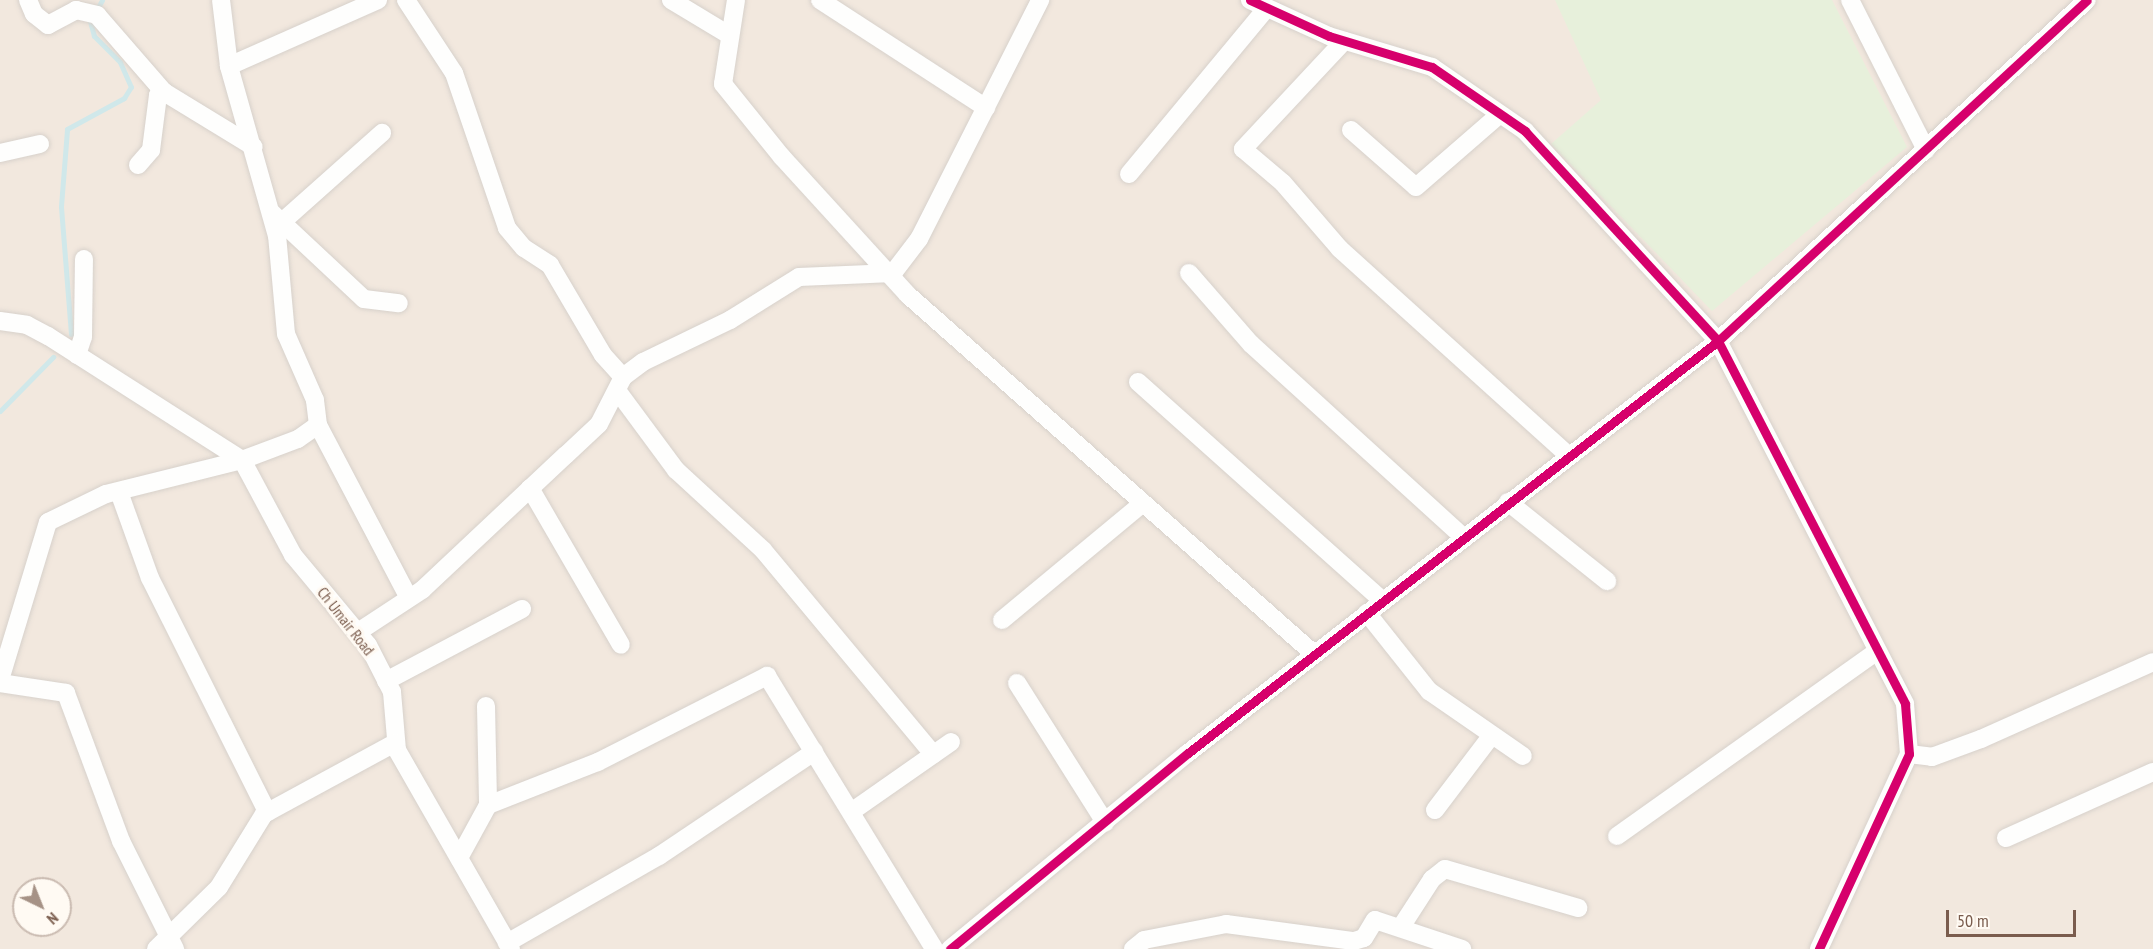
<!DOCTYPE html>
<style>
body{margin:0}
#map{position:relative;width:2153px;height:949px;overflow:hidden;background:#f9f5f0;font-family:"PT Sans Narrow",sans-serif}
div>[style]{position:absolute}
.residential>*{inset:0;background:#f2e8de}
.green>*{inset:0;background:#e7f0db}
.stream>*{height:5px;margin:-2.5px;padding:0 2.5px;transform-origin:2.5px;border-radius:2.5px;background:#d0e8ea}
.roads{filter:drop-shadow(0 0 2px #d7d1cb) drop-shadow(0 0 2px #d7d1cb)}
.minor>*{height:18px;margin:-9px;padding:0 9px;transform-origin:9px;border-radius:9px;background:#fefefd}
.cycleway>*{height:9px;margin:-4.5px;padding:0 4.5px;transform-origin:4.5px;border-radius:4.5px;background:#d6006c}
span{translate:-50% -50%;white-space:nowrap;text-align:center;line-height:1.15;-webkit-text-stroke:6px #fffaf3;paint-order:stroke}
.street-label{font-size:16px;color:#7a5c4d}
.north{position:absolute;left:12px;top:877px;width:60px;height:60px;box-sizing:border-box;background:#fffaf3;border:2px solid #cabbb1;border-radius:50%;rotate:137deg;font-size:16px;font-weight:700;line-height:24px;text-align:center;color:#7a5c4d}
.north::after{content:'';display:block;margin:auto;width:21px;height:27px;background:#a69286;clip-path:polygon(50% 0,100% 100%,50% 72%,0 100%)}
.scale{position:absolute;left:1946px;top:910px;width:130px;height:27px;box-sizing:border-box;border:3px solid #7a5c4d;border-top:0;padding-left:8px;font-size:18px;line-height:21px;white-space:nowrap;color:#7a5c4d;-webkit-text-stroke:4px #fffaf3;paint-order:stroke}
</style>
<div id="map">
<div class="residential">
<div style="clip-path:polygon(evenodd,0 0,2153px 0,2153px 949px,0 949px,0 0,24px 889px,60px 889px,60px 925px,24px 925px,24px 889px)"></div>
</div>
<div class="green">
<div style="clip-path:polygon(1555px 0,1832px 0,1907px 147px,1712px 311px,1551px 144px,1601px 100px)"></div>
</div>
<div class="stream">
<div style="left:71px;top:334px;width:128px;rotate:-94.5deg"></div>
<div style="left:61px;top:206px;width:77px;rotate:-85.5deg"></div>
<div style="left:67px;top:129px;width:65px;rotate:-28.5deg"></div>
<div style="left:124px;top:98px;width:13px;rotate:-58deg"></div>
<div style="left:131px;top:87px;width:27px;rotate:-114deg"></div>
<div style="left:120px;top:62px;width:37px;rotate:-135deg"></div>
<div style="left:94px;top:36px;width:16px;rotate:-105deg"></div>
<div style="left:90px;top:21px;width:24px;rotate:-60deg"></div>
<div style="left:0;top:411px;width:76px;rotate:-45.5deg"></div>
</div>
<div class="roads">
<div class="minor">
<div style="left:28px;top:0;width:15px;rotate:67deg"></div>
<div style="left:34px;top:14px;width:18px;rotate:38deg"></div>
<div style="left:48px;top:25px;width:32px;rotate:-28deg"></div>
<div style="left:76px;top:10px;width:22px;rotate:13deg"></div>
<div style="left:97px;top:15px;width:102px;rotate:49deg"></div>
<div style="left:406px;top:0;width:87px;rotate:56.7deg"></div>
<div style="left:454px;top:73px;width:164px;rotate:71.1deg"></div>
<div style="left:507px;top:228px;width:26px;rotate:50deg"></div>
<div style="left:524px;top:248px;width:31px;rotate:33deg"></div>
<div style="left:550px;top:265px;width:104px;rotate:59.5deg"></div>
<div style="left:603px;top:355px;width:30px;rotate:48deg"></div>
<div style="left:671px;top:0;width:68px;rotate:31.1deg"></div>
<div style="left:736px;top:0;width:85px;rotate:98.8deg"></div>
<div style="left:723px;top:84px;width:94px;rotate:51.1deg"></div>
<div style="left:782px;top:157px;width:187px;rotate:47.6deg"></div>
<div style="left:908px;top:295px;width:542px;rotate:41.48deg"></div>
<div style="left:820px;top:0;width:198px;rotate:33deg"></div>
<div style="left:1250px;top:0;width:87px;rotate:24.5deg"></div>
<div style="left:1329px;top:36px;width:108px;rotate:16.8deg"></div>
<div style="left:1432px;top:67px;width:113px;rotate:34.5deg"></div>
<div style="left:1525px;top:131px;width:285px;rotate:47.4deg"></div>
<div style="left:1718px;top:341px;width:408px;rotate:62.7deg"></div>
<div style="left:1905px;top:704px;width:50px;rotate:85.4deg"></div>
<div style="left:1909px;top:754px;width:215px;rotate:114.8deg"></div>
<div style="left:1850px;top:0;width:168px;rotate:63.1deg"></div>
<div style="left:1344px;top:41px;width:148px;rotate:133.1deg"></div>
<div style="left:1243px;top:149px;width:52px;rotate:40.4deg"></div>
<div style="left:1283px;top:183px;width:87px;rotate:49.2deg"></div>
<div style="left:1340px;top:249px;width:307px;rotate:42.1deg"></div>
<div style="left:229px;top:66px;width:163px;rotate:-23.9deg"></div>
<div style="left:1351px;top:130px;width:86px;rotate:41.2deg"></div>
<div style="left:1416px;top:187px;width:111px;rotate:-41deg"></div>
<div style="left:0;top:153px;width:41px;rotate:-12.7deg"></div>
<div style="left:138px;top:165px;width:20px;rotate:-49deg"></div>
<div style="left:151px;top:150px;width:55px;rotate:-82.7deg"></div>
<div style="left:158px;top:95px;width:7px;rotate:-27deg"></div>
<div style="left:164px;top:92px;width:105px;rotate:31.4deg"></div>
<div style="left:1129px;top:174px;width:216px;rotate:-50.3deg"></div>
<div style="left:272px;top:213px;width:126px;rotate:43.1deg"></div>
<div style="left:364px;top:299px;width:35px;rotate:7deg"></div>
<div style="left:282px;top:222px;width:134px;rotate:-41.7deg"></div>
<div style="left:893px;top:273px;width:43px;rotate:-52.6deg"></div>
<div style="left:919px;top:239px;width:268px;rotate:-63.1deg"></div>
<div style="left:1189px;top:273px;width:94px;rotate:48.9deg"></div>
<div style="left:1251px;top:344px;width:287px;rotate:42.3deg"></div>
<div style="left:0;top:321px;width:27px;rotate:8deg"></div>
<div style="left:27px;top:325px;width:24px;rotate:28deg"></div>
<div style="left:48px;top:336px;width:230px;rotate:32.6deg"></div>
<div style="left:242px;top:460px;width:108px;rotate:61.8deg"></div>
<div style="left:293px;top:555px;width:117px;rotate:50.2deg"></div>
<div style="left:368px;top:645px;width:53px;rotate:62.9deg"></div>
<div style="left:392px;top:692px;width:58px;rotate:85.1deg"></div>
<div style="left:397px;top:750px;width:229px;rotate:60.2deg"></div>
<div style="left:77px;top:355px;width:19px;rotate:-72deg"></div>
<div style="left:83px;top:337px;width:78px;rotate:-89.3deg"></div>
<div style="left:1138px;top:382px;width:327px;rotate:41.8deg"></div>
<div style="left:619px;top:393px;width:96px;rotate:53.5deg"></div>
<div style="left:676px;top:470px;width:118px;rotate:42.6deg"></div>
<div style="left:763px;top:550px;width:266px;rotate:50.2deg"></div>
<div style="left:318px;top:425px;width:195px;rotate:62.3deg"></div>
<div style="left:530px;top:488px;width:181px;rotate:59.9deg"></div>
<div style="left:119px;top:492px;width:91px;rotate:70.2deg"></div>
<div style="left:150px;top:578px;width:262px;rotate:63.4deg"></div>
<div style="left:1508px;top:502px;width:127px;rotate:38.6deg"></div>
<div style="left:1367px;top:613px;width:100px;rotate:51.5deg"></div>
<div style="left:1429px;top:691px;width:114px;rotate:34.7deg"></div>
<div style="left:1002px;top:620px;width:183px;rotate:-39.7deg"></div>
<div style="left:358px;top:632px;width:77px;rotate:-33.3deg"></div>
<div style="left:422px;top:590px;width:197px;rotate:-43.2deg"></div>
<div style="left:566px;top:455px;width:45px;rotate:-43.2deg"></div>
<div style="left:599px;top:424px;width:53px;rotate:-62.9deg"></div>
<div style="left:623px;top:377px;width:25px;rotate:-37deg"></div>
<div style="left:643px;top:362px;width:97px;rotate:-25.8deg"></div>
<div style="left:730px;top:320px;width:81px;rotate:-31.9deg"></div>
<div style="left:799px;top:277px;width:94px;rotate:-2.4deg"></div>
<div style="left:0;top:680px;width:165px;rotate:-73.1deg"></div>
<div style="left:48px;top:522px;width:64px;rotate:-25.8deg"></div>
<div style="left:106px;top:494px;width:140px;rotate:-14deg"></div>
<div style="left:242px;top:460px;width:60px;rotate:-20.6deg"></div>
<div style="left:298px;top:439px;width:24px;rotate:-35deg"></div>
<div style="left:318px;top:425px;width:25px;rotate:-97deg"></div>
<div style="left:315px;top:400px;width:72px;rotate:-113.7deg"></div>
<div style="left:286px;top:334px;width:98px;rotate:-95.2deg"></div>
<div style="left:277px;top:236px;width:177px;rotate:-105.8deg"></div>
<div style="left:229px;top:66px;width:66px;rotate:-96.9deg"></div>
<div style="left:386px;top:681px;width:154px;rotate:-27.9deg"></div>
<div style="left:0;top:683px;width:67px;rotate:8.6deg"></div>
<div style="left:66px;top:693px;width:158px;rotate:69.6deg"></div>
<div style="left:121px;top:841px;width:121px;rotate:63.4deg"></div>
<div style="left:1017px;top:683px;width:165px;rotate:57.7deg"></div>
<div style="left:486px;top:706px;width:99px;rotate:88.8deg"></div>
<div style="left:1909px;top:754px;width:23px;rotate:7deg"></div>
<div style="left:1932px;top:757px;width:52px;rotate:-20.2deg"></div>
<div style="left:1981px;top:739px;width:188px;rotate:-24.1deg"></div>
<div style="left:1435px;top:810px;width:94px;rotate:-52.8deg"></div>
<div style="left:851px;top:812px;width:122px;rotate:-35deg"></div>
<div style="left:1617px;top:836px;width:319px;rotate:-35.4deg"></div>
<div style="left:2006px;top:838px;width:161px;rotate:-24.2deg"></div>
<div style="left:459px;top:858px;width:60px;rotate:-61.3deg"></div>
<div style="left:488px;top:805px;width:118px;rotate:-21.4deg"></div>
<div style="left:598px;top:762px;width:190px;rotate:-27deg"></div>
<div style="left:767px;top:676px;width:320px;rotate:58.5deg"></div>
<div style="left:1401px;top:927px;width:57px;rotate:-57.1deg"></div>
<div style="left:1432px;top:879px;width:16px;rotate:-38deg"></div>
<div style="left:1445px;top:869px;width:139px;rotate:16.3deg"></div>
<div style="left:507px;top:943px;width:175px;rotate:-29.8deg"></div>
<div style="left:659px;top:856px;width:187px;rotate:-33.9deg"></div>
<div style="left:156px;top:949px;width:88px;rotate:-44.5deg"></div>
<div style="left:219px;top:887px;width:86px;rotate:-58.3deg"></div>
<div style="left:264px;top:814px;width:149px;rotate:-28.5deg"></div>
<div style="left:950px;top:949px;width:308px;rotate:-39.5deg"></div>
<div style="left:1188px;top:753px;width:671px;rotate:-37.86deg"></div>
<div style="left:1718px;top:341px;width:502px;rotate:-42.74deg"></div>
<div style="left:1133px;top:949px;width:14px;rotate:-39deg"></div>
<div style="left:1144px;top:940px;width:84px;rotate:-11deg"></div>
<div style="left:1226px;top:924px;width:129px;rotate:7.6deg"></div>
<div style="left:1354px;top:941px;width:10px;rotate:-17deg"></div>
<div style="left:1364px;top:938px;width:21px;rotate:-59deg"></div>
<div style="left:1375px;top:920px;width:92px;rotate:18.4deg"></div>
</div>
</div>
<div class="cycleway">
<div style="left:1250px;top:0;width:87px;rotate:24.5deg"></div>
<div style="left:1329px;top:36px;width:108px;rotate:16.8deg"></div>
<div style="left:1432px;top:67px;width:113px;rotate:34.5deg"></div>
<div style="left:1525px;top:131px;width:285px;rotate:47.4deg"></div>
<div style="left:1718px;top:341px;width:408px;rotate:62.7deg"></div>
<div style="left:1905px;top:704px;width:50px;rotate:85.4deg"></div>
<div style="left:1909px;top:754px;width:215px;rotate:114.8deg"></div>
<div style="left:950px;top:949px;width:308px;rotate:-39.5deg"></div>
<div style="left:1188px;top:753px;width:671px;rotate:-37.86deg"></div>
<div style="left:1718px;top:341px;width:502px;rotate:-42.74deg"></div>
</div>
<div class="street-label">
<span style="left:346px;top:621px;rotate:52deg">Ch Umair Road</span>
</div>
<div class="north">N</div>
<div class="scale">50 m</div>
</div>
